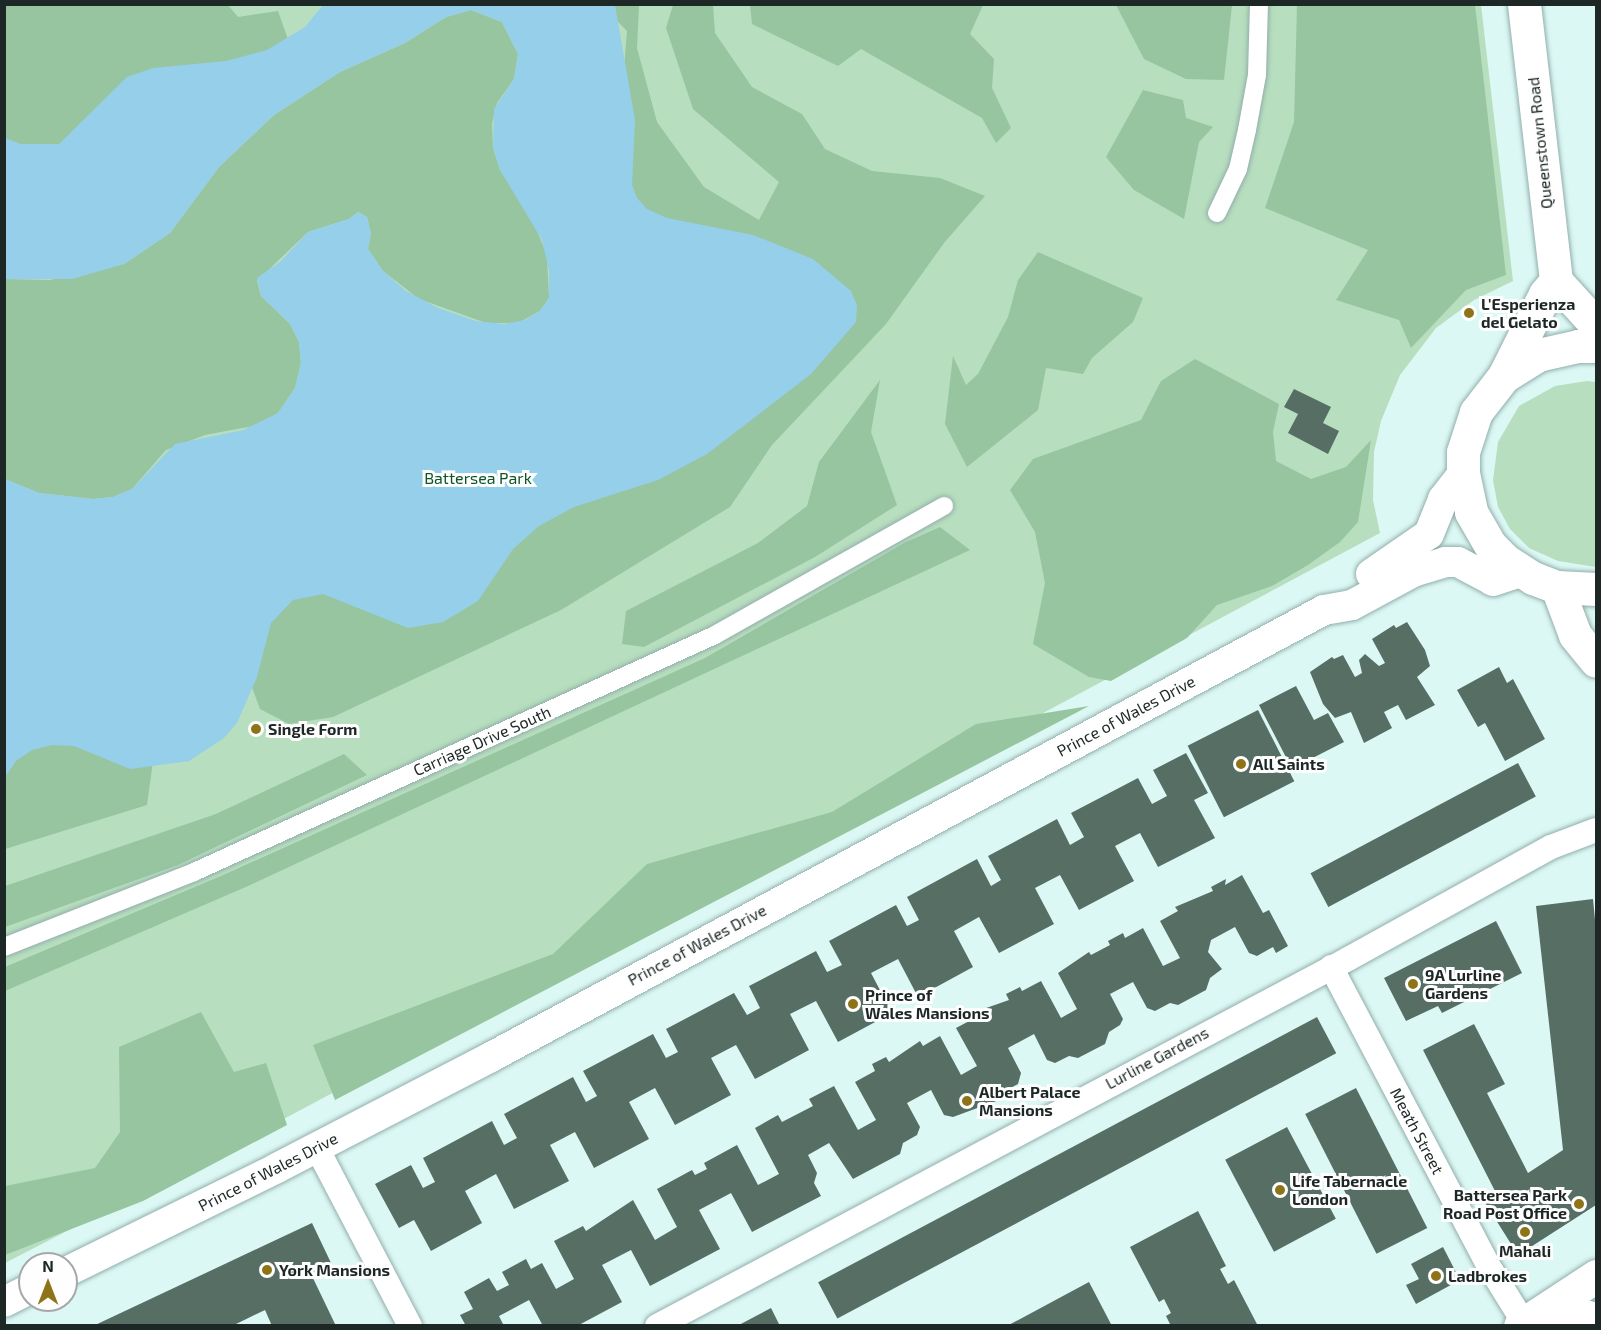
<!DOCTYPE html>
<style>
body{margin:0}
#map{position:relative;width:1601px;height:1330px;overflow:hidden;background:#dbf8f5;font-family:"Exo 2",sans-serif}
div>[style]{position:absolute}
.green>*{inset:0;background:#b7debe}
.forest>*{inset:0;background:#97c5a0}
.water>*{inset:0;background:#95cfea}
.building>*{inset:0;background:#576e65;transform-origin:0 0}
.roads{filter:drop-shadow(0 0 2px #92aeab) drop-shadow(0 0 2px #92aeab)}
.pedestrian>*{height:18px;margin:-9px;padding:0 9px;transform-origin:9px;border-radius:9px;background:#fff}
.minor>*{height:24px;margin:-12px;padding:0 12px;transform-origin:12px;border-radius:12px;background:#fff}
.tertiary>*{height:30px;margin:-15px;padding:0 15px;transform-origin:15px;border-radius:15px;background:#fff}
.primary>*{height:33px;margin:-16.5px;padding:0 16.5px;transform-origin:16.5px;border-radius:16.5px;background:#fff}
.trunk>*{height:33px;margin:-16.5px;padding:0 16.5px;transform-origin:16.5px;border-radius:16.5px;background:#fff}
.dots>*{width:16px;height:16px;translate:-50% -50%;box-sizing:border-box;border:3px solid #fefefe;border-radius:50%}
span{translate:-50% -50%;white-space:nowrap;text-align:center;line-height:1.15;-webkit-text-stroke:6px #fefefe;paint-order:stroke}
.street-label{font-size:16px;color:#1c2726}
.poi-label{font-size:16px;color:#1c2726;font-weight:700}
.left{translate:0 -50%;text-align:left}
.right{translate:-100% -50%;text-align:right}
.park-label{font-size:16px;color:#0c5527}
.frame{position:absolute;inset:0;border:6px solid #1c2726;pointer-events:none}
.north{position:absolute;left:18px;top:1252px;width:60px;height:60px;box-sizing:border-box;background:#fefefe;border:2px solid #a4a8a8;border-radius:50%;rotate:0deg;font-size:16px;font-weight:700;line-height:24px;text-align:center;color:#1c2726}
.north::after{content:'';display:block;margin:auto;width:21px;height:27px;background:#8e7418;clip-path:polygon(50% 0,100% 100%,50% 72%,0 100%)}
</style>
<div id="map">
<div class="green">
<div style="clip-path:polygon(5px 5px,1481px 5px,1513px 281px,1474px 300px,1436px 328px,1400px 375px,1381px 421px,1374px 452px,1373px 500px,1380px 533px,280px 1121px,5px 1263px)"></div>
<div style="clip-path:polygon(1587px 381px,1596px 382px,1596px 567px,1558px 561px,1529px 548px,1510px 529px,1498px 507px,1493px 480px,1498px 442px,1519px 406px,1555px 386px)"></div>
</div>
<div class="forest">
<div style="clip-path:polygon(4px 5px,228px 5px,238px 17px,278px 11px,290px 45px,64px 150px,5px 148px)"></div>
<div style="clip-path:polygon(601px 5px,639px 5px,637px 48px,657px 122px,704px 187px,759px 220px,779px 182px,693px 109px,666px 28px,673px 5px,713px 5px,715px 33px,752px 87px,802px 114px,825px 149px,872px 171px,940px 178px,985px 196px,944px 243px,886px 324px,772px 445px,730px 507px,561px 610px,333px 717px,289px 724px,260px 709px,247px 674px,248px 611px,638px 212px,615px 183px,627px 31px)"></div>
<div style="clip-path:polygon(750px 5px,983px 5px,970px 34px,994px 59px,992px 88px,1011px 128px,996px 143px,982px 118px,861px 49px,838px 66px,752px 24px)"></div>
<div style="clip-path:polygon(1116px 5px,1232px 5px,1224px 80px,1186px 79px,1144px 59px)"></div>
<div style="clip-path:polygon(1297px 5px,1475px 5px,1506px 275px,1466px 290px,1411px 348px,1399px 320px,1336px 300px,1368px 250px,1265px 208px,1294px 122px)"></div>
<div style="clip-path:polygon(471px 10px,502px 22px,518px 54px,514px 79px,497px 103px,492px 124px,493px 148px,500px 170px,531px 217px,547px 255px,549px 298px,540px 311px,518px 323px,486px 323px,419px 299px,383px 271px,368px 249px,371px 234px,367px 217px,358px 212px,349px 219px,308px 232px,257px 281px,261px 296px,290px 324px,299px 342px,301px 363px,295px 388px,278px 413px,258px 425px,205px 435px,166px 450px,132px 489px,113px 497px,93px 499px,39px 493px,5px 479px,5px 279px,50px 280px,124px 264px,170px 233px,219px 167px,274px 115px,340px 72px,405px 43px,446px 17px)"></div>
<div style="clip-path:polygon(1143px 90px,1183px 100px,1186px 118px,1213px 127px,1199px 142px,1184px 219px,1134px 190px,1106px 157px)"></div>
<div style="clip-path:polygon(1038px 252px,1143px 298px,1133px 322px,1092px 358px,1083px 374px,1046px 368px,1038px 410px,967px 467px,945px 424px,953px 356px,966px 385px,978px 374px,1008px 317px,1018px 280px)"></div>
<div style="clip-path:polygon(1195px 359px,1279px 404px,1273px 432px,1276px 461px,1311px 479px,1346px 467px,1371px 440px,1358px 522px,1340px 542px,1308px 565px,1272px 586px,1217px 605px,1187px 638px,1111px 681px,1089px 677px,1033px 644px,1045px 583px,1035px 532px,1010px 490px,1033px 459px,1141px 420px,1161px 381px)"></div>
<div style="clip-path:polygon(880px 380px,871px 432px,897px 505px,815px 557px,644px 647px,622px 644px,626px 611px,758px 543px,807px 506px,819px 462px)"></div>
<div style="clip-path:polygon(940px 527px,970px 550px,248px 886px,5px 991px,5px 967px,221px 876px,705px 658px,904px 543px)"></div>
<div style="clip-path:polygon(1089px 706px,335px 1100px,313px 1045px,553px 954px,647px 864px,832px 812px,976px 724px)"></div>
<div style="clip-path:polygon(35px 737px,153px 761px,147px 805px,5px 849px,4px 758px)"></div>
<div style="clip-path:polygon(344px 754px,367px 775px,178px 865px,5px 927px,5px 886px,216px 814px)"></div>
<div style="clip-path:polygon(201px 1012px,234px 1072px,266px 1063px,287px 1125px,143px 1201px,5px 1255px,5px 1186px,95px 1168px,120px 1132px,119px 1047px)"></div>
</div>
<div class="water">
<div style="clip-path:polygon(323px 5px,615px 5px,635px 120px,632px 185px,637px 198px,647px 209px,667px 218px,753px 235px,813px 259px,851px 291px,857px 305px,856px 322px,811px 374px,707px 454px,658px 480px,574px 507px,539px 526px,513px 549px,478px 601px,443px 622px,408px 628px,323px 594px,293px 600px,271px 623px,257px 677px,237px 723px,224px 738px,189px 761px,130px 769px,74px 746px,52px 745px,32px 750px,16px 761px,5px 777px,5px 479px,39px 493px,93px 499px,113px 497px,132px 489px,175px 444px,243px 430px,278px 413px,295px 388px,301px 363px,299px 342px,290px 324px,261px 296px,257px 278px,280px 262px,308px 232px,349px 219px,358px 212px,367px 217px,371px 234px,368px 249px,383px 271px,406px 291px,438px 308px,476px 321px,504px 324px,525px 320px,540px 311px,549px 298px,549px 270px,542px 240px,500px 170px,493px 148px,494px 109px,514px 79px,518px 54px,502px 22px,471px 10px,446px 17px,405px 43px,340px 72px,274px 115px,219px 167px,170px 233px,124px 264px,72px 279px,5px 279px,5px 138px,21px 144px,59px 144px,127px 77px,153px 68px,226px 61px,267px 50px,305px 27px)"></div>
</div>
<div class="building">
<div style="clip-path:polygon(1294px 389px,1331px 407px,1323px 423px,1339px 431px,1328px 454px,1288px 433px,1298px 414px,1284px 407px)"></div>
<div style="clip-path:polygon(1407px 622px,1425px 650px,1430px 666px,1417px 677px,1435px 705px,1406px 720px,1398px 705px,1384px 712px,1392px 728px,1364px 743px,1351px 712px,1335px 718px,1323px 704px,1310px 672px,1332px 657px,1334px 659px,1343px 655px,1355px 677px,1362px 673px,1359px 660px,1365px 654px,1379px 666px,1385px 663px,1372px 639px,1394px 625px,1396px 628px)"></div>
<div style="clip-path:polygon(1499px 667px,1507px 683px,1513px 679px,1545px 739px,1505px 761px,1485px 723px,1478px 727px,1457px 690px)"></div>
<div style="clip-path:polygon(1296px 686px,1314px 720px,1328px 713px,1344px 742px,1295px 767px,1290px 765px,1259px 705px)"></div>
<div style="left:1258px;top:710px;width:80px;height:79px;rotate:63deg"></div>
<div style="clip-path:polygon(1186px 753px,1208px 793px,1194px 800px,1215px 838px,1158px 867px,1140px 833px,1115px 846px,1134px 881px,1079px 910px,1060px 875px,1035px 888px,1054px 924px,999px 953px,979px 917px,954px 931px,973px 967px,918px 997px,898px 959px,871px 973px,892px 1013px,838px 1042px,816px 1001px,790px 1014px,809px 1050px,755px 1079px,736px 1045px,711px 1058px,731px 1095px,675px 1125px,655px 1088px,629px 1102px,649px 1139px,594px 1168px,575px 1132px,550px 1145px,569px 1181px,514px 1209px,496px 1174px,465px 1191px,482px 1223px,431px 1251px,414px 1220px,399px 1228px,375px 1184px,411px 1165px,423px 1188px,435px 1182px,423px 1158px,492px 1121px,504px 1145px,517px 1138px,504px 1114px,573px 1077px,586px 1102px,597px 1096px,583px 1071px,653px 1034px,666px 1058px,678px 1052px,666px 1029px,734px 993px,747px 1015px,760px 1008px,749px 986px,816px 951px,827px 972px,842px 965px,829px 941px,896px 905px,907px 926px,919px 920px,907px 897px,977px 859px,991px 886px,1001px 880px,988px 856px,1057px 819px,1070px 845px,1084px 837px,1071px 813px,1138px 778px,1152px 804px,1167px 796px,1153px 770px)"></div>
<div style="left:1518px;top:763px;width:38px;height:235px;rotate:62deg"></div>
<div style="clip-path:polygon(1242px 875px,1263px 913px,1269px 910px,1288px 946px,1276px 953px,1273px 947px,1257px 956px,1249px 953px,1235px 927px,1211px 940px,1208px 952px,1222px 969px,1210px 978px,1206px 990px,1178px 1005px,1170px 1003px,1155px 1011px,1147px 1008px,1133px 982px,1110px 994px,1123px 1019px,1120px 1025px,1109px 1032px,1105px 1044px,1078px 1058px,1069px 1056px,1055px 1063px,1047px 1060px,1034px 1034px,1008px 1048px,1021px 1073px,1018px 1084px,1001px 1093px,999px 1100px,953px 1117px,944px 1115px,931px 1090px,907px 1103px,920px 1127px,917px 1135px,903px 1143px,900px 1154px,853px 1179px,829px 1143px,808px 1155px,817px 1173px,814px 1183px,821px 1196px,752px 1232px,731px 1193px,699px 1210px,720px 1249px,650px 1286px,631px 1250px,602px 1265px,622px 1302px,577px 1326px,543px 1326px,529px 1300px,499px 1316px,504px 1326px,466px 1326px,460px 1315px,473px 1309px,464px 1292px,489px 1278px,497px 1291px,509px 1285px,502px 1272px,526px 1259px,531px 1269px,542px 1263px,556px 1289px,574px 1279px,554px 1241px,583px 1226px,586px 1231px,633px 1200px,655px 1240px,677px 1227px,657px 1189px,692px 1170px,695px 1175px,707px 1169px,704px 1163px,737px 1145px,758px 1185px,779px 1174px,755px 1128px,778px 1115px,782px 1122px,813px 1106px,809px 1099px,834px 1086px,858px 1130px,876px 1120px,855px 1082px,875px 1071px,872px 1064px,886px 1057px,889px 1062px,920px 1041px,923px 1046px,940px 1036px,961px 1075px,977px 1066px,956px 1028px,975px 1018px,972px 1013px,1009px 1000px,1006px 994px,1020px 987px,1022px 991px,1041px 981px,1061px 1018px,1077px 1009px,1058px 973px,1089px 952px,1091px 955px,1110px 945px,1108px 941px,1123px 933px,1125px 938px,1143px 928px,1163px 966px,1180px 958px,1160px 921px,1178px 911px,1175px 907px,1213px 891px,1211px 887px,1226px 879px,1225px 885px)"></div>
<div style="clip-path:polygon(1593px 899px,1596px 930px,1596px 1205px,1518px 1255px,1484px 1201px,1496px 1193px,1423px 1050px,1474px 1024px,1505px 1084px,1487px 1093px,1528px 1173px,1563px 1150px,1536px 906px)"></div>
<div style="clip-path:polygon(1496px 921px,1522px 973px,1442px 1013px,1438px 1006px,1406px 1021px,1384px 978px)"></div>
<div style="left:1317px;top:1017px;width:41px;height:565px;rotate:62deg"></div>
<div style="left:1356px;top:1088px;width:157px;height:57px;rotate:63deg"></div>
<div style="left:1287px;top:1127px;width:104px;height:70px;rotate:62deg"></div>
<div style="clip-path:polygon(1198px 1211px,1226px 1266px,1220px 1269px,1228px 1284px,1234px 1280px,1258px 1326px,1171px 1326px,1166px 1316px,1171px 1313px,1164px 1299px,1159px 1302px,1130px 1247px)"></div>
<div style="clip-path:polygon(312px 1223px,332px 1265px,311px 1274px,336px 1326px,272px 1326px,265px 1310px,232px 1326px,93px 1326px)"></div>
<div style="clip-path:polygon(1443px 1247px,1460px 1280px,1416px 1304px,1406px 1285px,1419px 1279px,1411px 1264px)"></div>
<div style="clip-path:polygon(1089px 1282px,1112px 1326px,1007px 1326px)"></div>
<div style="clip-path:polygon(771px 1308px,780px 1326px,737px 1326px)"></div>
</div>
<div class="roads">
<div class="pedestrian">
<div style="left:1217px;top:213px;width:49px;rotate:-64.5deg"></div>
<div style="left:1238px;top:169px;width:40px;rotate:-77deg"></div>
<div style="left:1247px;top:130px;width:56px;rotate:-79.7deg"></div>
<div style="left:1257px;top:75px;width:71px;rotate:-88.4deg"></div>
<div style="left:4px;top:947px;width:204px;rotate:-21.5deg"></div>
<div style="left:194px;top:872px;width:572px;rotate:-24.46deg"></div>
<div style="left:715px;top:635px;width:263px;rotate:-29.4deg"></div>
</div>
<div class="minor">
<div style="left:1331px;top:967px;width:337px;rotate:62.2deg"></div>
<div style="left:1488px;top:1265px;width:68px;rotate:58.2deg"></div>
<div style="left:317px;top:1148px;width:201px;rotate:62.4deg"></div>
<div style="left:657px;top:1326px;width:782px;rotate:-27.97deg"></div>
<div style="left:1348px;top:959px;width:232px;rotate:-28.9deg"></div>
<div style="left:1551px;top:847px;width:48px;rotate:-20.7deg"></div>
</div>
<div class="tertiary">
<div style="left:1371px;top:574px;width:70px;rotate:-34.6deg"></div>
<div style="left:1429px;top:534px;width:38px;rotate:-68deg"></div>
<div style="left:1443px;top:499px;width:33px;rotate:-52deg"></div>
<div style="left:66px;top:1272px;width:235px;rotate:-26.2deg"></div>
<div style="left:277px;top:1168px;width:241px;rotate:-27.4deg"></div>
<div style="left:491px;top:1057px;width:945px;rotate:-28.22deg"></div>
<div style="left:1324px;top:610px;width:28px;rotate:-10deg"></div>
<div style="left:1352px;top:605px;width:69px;rotate:-28.4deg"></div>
<div style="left:1413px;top:572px;width:34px;rotate:-17deg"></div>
<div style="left:1445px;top:562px;width:13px"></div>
<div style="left:1458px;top:562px;width:40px;rotate:28deg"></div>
<div style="left:1493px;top:581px;width:29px;rotate:-18deg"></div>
<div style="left:4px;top:1302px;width:29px;rotate:-27deg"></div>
</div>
<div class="primary">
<div style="left:1524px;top:4px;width:279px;rotate:83.4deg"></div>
<div style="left:1556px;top:281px;width:59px;rotate:47.7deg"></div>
<div style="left:1596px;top:346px;width:18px;rotate:180deg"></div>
<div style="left:1578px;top:346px;width:41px;rotate:167.3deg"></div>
<div style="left:1538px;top:355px;width:40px;rotate:148deg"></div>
<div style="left:1504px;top:376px;width:46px;rotate:127.9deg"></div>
<div style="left:1476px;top:412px;width:42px;rotate:108deg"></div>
<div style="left:1463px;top:452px;width:21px;rotate:90deg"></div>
<div style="left:1463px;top:473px;width:40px;rotate:78deg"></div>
<div style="left:1471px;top:512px;width:39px;rotate:60deg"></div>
<div style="left:1491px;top:546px;width:20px;rotate:45deg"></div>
<div style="left:1505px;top:560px;width:33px;rotate:33deg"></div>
<div style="left:1533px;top:578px;width:26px;rotate:21deg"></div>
<div style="left:1557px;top:587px;width:39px;rotate:3deg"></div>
<div style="left:1504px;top:376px;width:92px;rotate:-63.4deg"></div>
<div style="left:1545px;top:294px;width:17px;rotate:-50deg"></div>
<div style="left:1557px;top:587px;width:51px;rotate:69.4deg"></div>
<div style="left:1575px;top:635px;width:33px;rotate:51deg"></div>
</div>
<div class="trunk">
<div style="left:1550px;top:1307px;width:48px;rotate:14.6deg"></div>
<div style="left:1520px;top:1326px;width:91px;rotate:-33.3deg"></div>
</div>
</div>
<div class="dots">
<div style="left:1469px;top:313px;background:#8e7418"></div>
<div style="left:256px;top:729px;background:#8e7418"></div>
<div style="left:1241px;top:764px;background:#8e7418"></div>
<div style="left:1413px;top:984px;background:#8e7418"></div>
<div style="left:853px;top:1004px;background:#8e7418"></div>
<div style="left:967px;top:1101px;background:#8e7418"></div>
<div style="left:1280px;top:1190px;background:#8e7418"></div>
<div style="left:1579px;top:1204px;background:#8e7418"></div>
<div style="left:1525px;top:1232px;background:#8e7418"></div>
<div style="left:267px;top:1270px;background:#8e7418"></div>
<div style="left:1436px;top:1276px;background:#8e7418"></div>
</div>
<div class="street-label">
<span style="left:1540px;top:143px;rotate:-96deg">Queenstown Road</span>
<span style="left:1126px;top:716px;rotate:-28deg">Prince of Wales Drive</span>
<span style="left:482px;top:741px;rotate:-24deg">Carriage Drive South</span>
<span style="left:697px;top:945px;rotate:-28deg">Prince of Wales Drive</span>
<span style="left:1157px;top:1058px;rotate:-28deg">Lurline Gardens</span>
<span style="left:1417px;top:1131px;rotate:62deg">Meath Street</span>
<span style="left:268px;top:1172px;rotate:-27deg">Prince of Wales Drive</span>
</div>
<div class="poi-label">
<span class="left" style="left:1481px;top:313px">L'Esperienza<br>del Gelato</span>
<span class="left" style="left:268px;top:729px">Single Form</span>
<span class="left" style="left:1253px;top:764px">All Saints</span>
<span class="left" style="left:1425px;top:984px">9A Lurline<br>Gardens</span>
<span class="left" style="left:865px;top:1004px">Prince of<br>Wales Mansions</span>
<span class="left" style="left:979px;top:1101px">Albert Palace<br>Mansions</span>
<span class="left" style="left:1292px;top:1190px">Life Tabernacle<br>London</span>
<span class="right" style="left:1567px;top:1204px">Battersea Park<br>Road Post Office</span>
<span style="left:1525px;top:1251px">Mahali</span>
<span class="left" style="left:279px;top:1270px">York Mansions</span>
<span class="left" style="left:1448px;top:1276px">Ladbrokes</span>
</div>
<div class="park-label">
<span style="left:478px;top:478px">Battersea Park</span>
</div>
<div class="frame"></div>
<div class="north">N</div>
</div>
